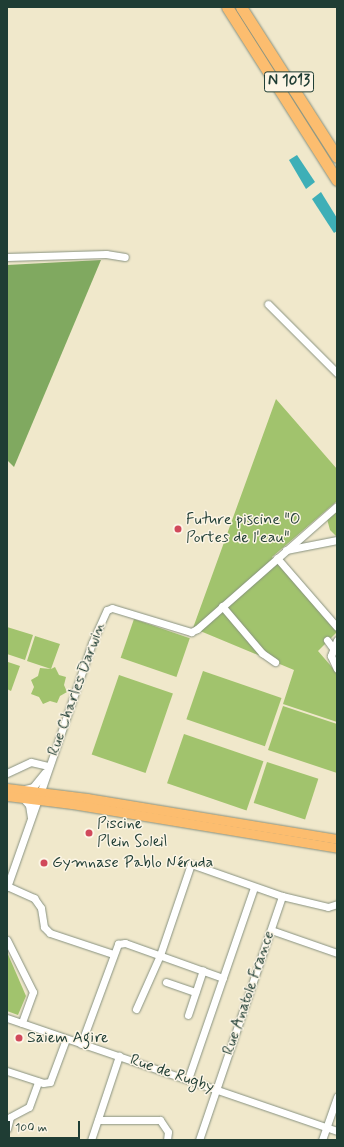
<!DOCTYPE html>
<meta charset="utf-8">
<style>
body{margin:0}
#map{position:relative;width:344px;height:1147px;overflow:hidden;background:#f0e8cb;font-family:Mynerve,sans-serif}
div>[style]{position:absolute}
.green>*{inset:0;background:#a1c36d;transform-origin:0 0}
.forest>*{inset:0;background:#80a960}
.water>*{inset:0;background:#3eafb7}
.roads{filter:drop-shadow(0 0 1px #889280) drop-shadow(0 0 1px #889280)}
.minor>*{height:7px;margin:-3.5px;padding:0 3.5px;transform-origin:3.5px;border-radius:3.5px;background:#fff}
.major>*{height:9px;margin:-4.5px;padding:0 4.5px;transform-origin:4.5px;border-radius:4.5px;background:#fcbd6f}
.highway>*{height:11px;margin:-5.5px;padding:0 5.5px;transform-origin:5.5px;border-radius:5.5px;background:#fcbd6f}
.dots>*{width:11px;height:11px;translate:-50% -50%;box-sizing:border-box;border:2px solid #fcf5e5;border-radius:50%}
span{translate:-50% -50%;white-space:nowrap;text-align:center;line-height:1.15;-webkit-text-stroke:3px #fcf5e5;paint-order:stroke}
.shield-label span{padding:1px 3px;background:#fcf5e5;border:1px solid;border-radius:3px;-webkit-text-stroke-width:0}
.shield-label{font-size:15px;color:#1f3d34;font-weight:700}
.poi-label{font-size:16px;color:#1f3d34}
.left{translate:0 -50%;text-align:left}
.street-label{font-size:16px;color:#1f3d34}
.frame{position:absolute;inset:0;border:8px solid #1f3d34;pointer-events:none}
.scale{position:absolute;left:8px;top:1121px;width:72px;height:18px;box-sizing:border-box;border:2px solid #1f3d34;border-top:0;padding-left:5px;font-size:12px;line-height:14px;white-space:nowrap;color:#1f3d34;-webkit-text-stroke:3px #fcf5e5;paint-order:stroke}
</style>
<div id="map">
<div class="green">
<div style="clip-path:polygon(276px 399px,337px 469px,337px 501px,272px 557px,337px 632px,318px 651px,337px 673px,337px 722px,283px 704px,294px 670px,193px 628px)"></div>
<div style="clip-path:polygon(337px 510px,337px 537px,330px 530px,327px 519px)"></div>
<div style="left:134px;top:619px;width:59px;height:41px;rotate:19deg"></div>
<div style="clip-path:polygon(7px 627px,33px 635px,25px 660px,7px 654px)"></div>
<div style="clip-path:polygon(35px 636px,60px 644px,51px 669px,55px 667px,59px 675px,66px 677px,64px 685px,67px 692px,60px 696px,57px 703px,50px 701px,43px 704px,39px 697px,31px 694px,34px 687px,31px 680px,38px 676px,40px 668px,51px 669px,27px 661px)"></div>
<div style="clip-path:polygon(8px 662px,20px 666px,11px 691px,7px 689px)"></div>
<div style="left:203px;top:671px;width:83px;height:51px;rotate:19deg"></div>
<div style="left:119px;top:675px;width:57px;height:84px;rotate:19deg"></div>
<div style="clip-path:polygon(283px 706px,337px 724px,337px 773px,268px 750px)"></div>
<div style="left:184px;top:734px;width:84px;height:52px;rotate:19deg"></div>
<div style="left:267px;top:762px;width:54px;height:43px;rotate:18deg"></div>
<div style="clip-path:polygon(7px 952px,26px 996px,18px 1015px,7px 1011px)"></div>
</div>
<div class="forest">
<div style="clip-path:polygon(101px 260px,14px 467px,7px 460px,7px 265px)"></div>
</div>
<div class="water">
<div style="clip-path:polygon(297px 155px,315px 182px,306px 189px,289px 160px)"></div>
<div style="clip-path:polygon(321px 192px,337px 218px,337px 231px,334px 233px,312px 199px)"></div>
</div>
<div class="roads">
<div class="minor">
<div style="left:7px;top:257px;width:99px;rotate:-1.7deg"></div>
<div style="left:106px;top:254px;width:19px;rotate:9deg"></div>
<div style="left:268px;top:304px;width:98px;rotate:45deg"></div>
<div style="left:286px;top:550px;width:52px;rotate:-11.1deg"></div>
<div style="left:277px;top:558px;width:91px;rotate:49deg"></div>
<div style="left:222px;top:606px;width:62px;rotate:49.6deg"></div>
<div style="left:262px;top:653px;width:16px;rotate:35deg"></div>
<div style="left:327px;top:640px;width:9px;rotate:54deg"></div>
<div style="left:337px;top:640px;width:17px;rotate:111deg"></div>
<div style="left:331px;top:656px;width:14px;rotate:65deg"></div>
<div style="left:7px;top:773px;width:26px;rotate:-25deg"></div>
<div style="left:31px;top:762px;width:18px;rotate:13deg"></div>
<div style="left:25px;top:789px;width:8px;rotate:-14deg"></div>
<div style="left:33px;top:787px;width:19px;rotate:-51deg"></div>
<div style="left:41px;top:791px;width:157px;rotate:-71deg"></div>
<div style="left:92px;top:643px;width:36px;rotate:-66deg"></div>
<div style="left:107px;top:610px;width:5px;rotate:-22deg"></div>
<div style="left:112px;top:608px;width:83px;rotate:16.9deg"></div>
<div style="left:191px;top:632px;width:7px;rotate:-27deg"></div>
<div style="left:197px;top:629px;width:186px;rotate:-41.3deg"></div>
<div style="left:22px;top:797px;width:11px;rotate:49deg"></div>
<div style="left:29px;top:805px;width:12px;rotate:81deg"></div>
<div style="left:7px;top:886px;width:30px;rotate:24deg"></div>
<div style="left:34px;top:898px;width:12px;rotate:55deg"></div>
<div style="left:41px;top:908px;width:19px;rotate:81deg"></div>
<div style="left:44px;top:927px;width:8px;rotate:45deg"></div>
<div style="left:50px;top:933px;width:66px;rotate:18.4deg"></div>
<div style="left:7px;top:887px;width:93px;rotate:-70.6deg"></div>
<div style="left:271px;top:930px;width:70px;rotate:19.2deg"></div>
<div style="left:7px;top:940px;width:58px;rotate:63.4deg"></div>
<div style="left:33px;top:992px;width:33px;rotate:110deg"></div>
<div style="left:166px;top:982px;width:31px;rotate:19deg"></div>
<div style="left:136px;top:1009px;width:59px;rotate:-66deg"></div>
<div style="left:160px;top:955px;width:96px;rotate:-71.2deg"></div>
<div style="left:191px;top:864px;width:96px;rotate:19.4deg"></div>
<div style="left:282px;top:896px;width:47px;rotate:13.4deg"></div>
<div style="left:328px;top:907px;width:9px;rotate:-18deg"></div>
<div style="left:188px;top:1015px;width:47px;rotate:-71.6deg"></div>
<div style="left:7px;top:1018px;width:349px;rotate:18.9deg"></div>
<div style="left:81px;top:1044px;width:107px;rotate:-69.7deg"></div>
<div style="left:118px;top:944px;width:7px;rotate:-8deg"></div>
<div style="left:125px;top:943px;width:104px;rotate:19.7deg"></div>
<div style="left:7px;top:1071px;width:38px;rotate:18deg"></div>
<div style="left:43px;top:1083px;width:7px;rotate:-8deg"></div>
<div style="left:50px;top:1082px;width:46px;rotate:-69.6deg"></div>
<div style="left:188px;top:1079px;width:203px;rotate:-71deg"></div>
<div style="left:10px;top:1117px;width:21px;rotate:-28deg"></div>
<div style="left:29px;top:1107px;width:27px;rotate:-70deg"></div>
<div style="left:98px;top:1120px;width:62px"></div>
<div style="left:160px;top:1120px;width:14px;rotate:56deg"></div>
<div style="left:168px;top:1132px;width:8px;rotate:97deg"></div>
<div style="left:7px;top:1129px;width:12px;rotate:-76deg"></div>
<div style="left:91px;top:1140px;width:89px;rotate:-71.6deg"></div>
<div style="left:199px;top:1140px;width:258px;rotate:-71.2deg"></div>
<div style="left:322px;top:1140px;width:46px;rotate:-70.8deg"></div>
</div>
<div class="major">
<div style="left:7px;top:788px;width:81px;rotate:7.1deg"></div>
<div style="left:87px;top:798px;width:253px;rotate:9.3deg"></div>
<div style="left:7px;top:796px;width:65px;rotate:7deg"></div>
<div style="left:72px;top:804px;width:269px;rotate:9.4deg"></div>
</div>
<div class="highway">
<div style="left:227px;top:7px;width:205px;rotate:57.6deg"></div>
<div style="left:241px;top:7px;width:178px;rotate:57.4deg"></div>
</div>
</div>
<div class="dots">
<div style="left:178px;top:529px;background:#d1495b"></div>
<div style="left:89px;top:833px;background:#d1495b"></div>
<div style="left:44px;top:863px;background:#d1495b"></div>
<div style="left:19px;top:1038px;background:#d1495b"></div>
</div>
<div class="shield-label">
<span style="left:289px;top:82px">N 1013</span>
</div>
<div class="poi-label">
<span class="left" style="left:186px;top:529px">Future piscine "O<br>Portes de l'eau"</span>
<span class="left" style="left:97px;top:833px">Piscine<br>Plein Soleil</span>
<span class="left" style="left:52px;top:863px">Gymnase Pablo Néruda</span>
<span class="left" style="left:27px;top:1038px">Saiem Agire</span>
</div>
<div class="street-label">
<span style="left:77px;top:689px;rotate:-70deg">Rue Charles Darwin</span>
<span style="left:249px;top:993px;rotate:-71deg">Rue Anatole France</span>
<span style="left:172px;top:1074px;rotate:19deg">Rue de Rugby</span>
</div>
<div class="frame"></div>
<div class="scale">100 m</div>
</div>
